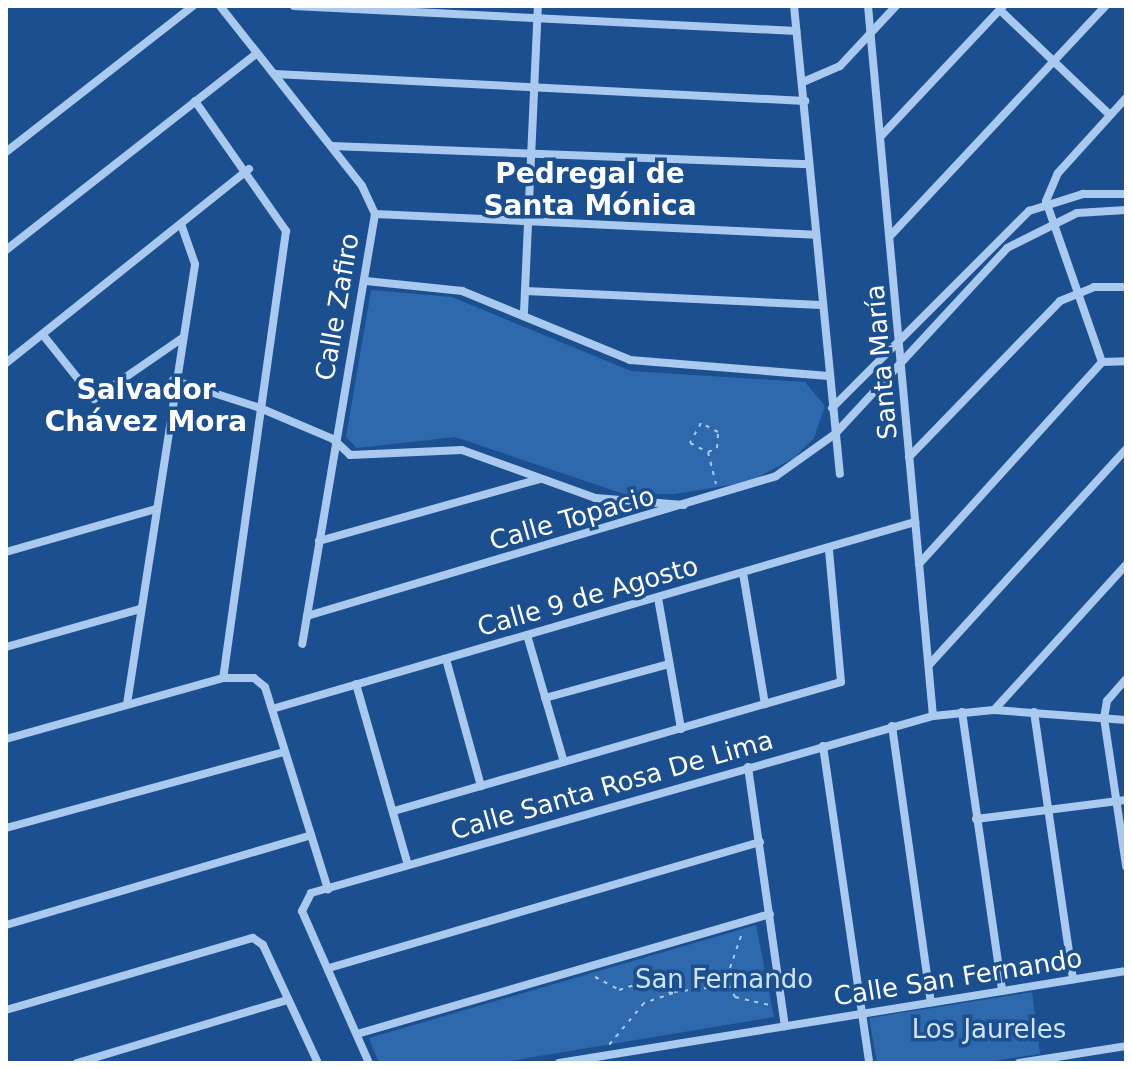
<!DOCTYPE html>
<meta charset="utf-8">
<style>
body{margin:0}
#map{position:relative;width:1132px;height:1069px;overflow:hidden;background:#1b4f8f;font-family:"DejaVu Sans",sans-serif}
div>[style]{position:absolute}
.green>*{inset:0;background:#2e69ad}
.path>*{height:2px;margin-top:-1px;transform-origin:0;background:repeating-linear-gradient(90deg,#a9c9ee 0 4px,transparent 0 10px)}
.street>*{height:8px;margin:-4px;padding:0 4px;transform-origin:4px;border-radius:4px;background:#a9c9ee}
span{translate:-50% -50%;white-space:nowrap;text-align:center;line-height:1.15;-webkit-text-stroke:7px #1b4f8f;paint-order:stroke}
.street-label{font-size:26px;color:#fff}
.park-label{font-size:26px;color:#cfe3fa}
.neighbourhood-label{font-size:28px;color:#fff;font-weight:700}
.frame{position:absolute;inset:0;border:8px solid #fff;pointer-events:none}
</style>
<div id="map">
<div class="green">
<div style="clip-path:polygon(371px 290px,452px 297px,631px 371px,805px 382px,825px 406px,814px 438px,794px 458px,749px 482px,674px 494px,624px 494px,455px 437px,357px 448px,346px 437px)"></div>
<div style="clip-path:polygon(756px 925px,774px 1017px,497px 1063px,379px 1063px,369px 1038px)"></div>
<div style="clip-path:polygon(1032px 992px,1040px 1054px,980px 1063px,877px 1063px,869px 1018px)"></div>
</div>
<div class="path">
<div style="left:708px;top:452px;width:10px;rotate:-24deg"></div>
<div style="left:717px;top:448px;width:16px;rotate:-86deg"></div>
<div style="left:718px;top:432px;width:19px;rotate:-152deg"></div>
<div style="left:701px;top:423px;width:23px;rotate:119deg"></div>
<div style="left:690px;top:443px;width:20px;rotate:27deg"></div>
<div style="left:708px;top:452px;width:33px;rotate:76deg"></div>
<div style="left:724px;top:976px;width:24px;rotate:62deg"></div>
<div style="left:735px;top:997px;width:39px;rotate:13deg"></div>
<div style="left:595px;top:977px;width:27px;rotate:28deg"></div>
<div style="left:619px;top:990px;width:22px;rotate:-18deg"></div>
<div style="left:640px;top:983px;width:34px;rotate:17deg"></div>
<div style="left:673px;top:993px;width:31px;rotate:161deg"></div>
<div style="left:644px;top:1003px;width:55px;rotate:129.8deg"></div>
<div style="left:674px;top:992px;width:35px;rotate:-7deg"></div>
<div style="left:709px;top:988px;width:29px;rotate:-44deg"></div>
<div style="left:730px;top:968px;width:36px;rotate:-71deg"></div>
</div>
<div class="street">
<div style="left:220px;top:6px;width:229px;rotate:51.7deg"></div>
<div style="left:362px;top:186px;width:31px;rotate:65deg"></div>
<div style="left:375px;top:214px;width:436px;rotate:99.6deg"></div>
<div style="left:294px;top:6px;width:503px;rotate:2.85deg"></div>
<div style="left:794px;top:6px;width:470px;rotate:84.4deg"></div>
<div style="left:868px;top:6px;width:713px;rotate:84.77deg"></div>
<div style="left:1000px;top:10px;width:152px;rotate:43.7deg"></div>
<div style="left:275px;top:74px;width:531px;rotate:2.92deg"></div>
<div style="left:803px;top:82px;width:40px;rotate:-23.4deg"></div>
<div style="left:840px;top:66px;width:82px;rotate:-47deg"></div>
<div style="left:195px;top:101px;width:159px;rotate:55deg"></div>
<div style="left:286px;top:231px;width:451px;rotate:98deg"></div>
<div style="left:882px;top:135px;width:177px;rotate:-46.8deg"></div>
<div style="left:332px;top:146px;width:477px;rotate:2.2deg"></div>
<div style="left:6px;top:152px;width:237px;rotate:-38deg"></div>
<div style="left:375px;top:214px;width:441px;rotate:2.7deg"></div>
<div style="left:892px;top:234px;width:312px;rotate:-46.9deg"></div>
<div style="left:6px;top:250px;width:319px;rotate:-38.1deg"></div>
<div style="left:366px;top:281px;width:97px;rotate:5.9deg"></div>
<div style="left:462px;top:291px;width:182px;rotate:22.3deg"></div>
<div style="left:630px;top:360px;width:199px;rotate:4.6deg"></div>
<div style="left:526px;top:291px;width:295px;rotate:2.7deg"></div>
<div style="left:524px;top:312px;width:306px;rotate:-87.4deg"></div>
<div style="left:43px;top:335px;width:82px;rotate:51.4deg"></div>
<div style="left:94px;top:399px;width:106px;rotate:-34.6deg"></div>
<div style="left:1102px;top:362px;width:170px;rotate:-109.2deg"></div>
<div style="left:1046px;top:201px;width:30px;rotate:-67deg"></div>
<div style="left:1058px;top:173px;width:101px;rotate:-47.8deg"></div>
<div style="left:1102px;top:362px;width:24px;rotate:-2deg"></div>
<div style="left:6px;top:363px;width:311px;rotate:-38.6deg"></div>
<div style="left:173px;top:380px;width:91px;rotate:17.8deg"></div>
<div style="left:260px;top:408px;width:79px;rotate:23deg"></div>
<div style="left:333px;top:439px;width:23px;rotate:43deg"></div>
<div style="left:350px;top:455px;width:112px;rotate:-2.6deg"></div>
<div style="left:462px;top:450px;width:141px;rotate:19.8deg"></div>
<div style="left:595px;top:498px;width:89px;rotate:4.5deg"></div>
<div style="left:832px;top:408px;width:279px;rotate:-45deg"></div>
<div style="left:1029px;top:211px;width:57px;rotate:-17.5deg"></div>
<div style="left:1083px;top:194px;width:43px"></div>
<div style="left:909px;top:457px;width:217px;rotate:-45.9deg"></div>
<div style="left:1060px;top:301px;width:37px;rotate:-22deg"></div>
<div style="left:1094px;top:287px;width:32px"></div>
<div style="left:319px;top:541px;width:229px;rotate:-15.7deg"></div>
<div style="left:6px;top:552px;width:156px;rotate:-16deg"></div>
<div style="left:919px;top:564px;width:273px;rotate:-47.8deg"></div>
<div style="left:743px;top:573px;width:133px;rotate:80.5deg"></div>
<div style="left:658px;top:598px;width:133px;rotate:80deg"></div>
<div style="left:307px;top:616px;width:489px;rotate:-16.6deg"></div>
<div style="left:776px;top:476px;width:72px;rotate:-35.4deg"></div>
<div style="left:835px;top:434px;width:253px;rotate:-47.2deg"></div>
<div style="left:1007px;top:248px;width:78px;rotate:-26.6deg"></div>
<div style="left:1077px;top:213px;width:49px;rotate:-3.5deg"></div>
<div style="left:527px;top:635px;width:132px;rotate:73.8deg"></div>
<div style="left:6px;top:647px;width:139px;rotate:-15.8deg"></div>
<div style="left:446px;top:659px;width:132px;rotate:74.6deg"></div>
<div style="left:929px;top:665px;width:292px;rotate:-47.6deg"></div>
<div style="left:1126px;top:679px;width:29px;rotate:131deg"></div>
<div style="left:1107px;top:701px;width:17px;rotate:100deg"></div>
<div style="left:1104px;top:718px;width:150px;rotate:81.5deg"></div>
<div style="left:356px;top:684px;width:188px;rotate:74deg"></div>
<div style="left:545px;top:698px;width:129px;rotate:-15.3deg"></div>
<div style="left:127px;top:704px;width:445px;rotate:-81.2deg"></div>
<div style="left:195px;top:264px;width:42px;rotate:-109.3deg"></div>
<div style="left:272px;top:709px;width:670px;rotate:-16.22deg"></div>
<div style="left:994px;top:710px;width:196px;rotate:-47.7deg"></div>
<div style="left:962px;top:712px;width:281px;rotate:81.8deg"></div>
<div style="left:1034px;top:712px;width:270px;rotate:81.7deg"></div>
<div style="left:892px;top:726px;width:279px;rotate:82deg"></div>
<div style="left:6px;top:739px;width:225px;rotate:-15.7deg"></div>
<div style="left:223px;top:678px;width:31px"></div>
<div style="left:254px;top:678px;width:14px;rotate:39deg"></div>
<div style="left:265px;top:687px;width:212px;rotate:72.7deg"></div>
<div style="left:823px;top:746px;width:320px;rotate:81.7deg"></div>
<div style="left:748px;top:767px;width:262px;rotate:81.9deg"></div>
<div style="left:394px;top:811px;width:465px;rotate:-16.1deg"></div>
<div style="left:841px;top:682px;width:133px;rotate:-95.2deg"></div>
<div style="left:976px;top:819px;width:151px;rotate:-7.2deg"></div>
<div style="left:6px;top:828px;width:288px;rotate:-15.3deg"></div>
<div style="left:6px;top:925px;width:318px;rotate:-16.4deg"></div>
<div style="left:329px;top:968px;width:449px;rotate:-16.3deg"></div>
<div style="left:6px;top:1010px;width:257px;rotate:-16.3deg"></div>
<div style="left:253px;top:938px;width:12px;rotate:35deg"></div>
<div style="left:263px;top:945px;width:130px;rotate:65deg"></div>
<div style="left:357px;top:1034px;width:430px;rotate:-16.2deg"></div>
<div style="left:77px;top:1063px;width:219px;rotate:-16.7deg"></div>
<div style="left:369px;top:1063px;width:166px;rotate:-113.8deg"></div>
<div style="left:302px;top:911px;width:20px;rotate:-63deg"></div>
<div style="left:311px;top:893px;width:647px;rotate:-15.88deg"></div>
<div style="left:933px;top:716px;width:61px;rotate:-5.6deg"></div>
<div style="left:994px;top:710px;width:132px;rotate:4.3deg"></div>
<div style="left:559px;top:1063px;width:574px;rotate:-9.22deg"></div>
<div style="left:1019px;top:1063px;width:108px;rotate:-9deg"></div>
</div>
<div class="street-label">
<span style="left:338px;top:307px;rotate:-80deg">Calle Zafiro</span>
<span style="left:882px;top:362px;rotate:-95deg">Santa María</span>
<span style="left:572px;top:519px;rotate:-16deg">Calle Topacio</span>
<span style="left:588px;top:597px;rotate:-16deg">Calle 9 de Agosto</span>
<span style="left:612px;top:786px;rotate:-16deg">Calle Santa Rosa De Lima</span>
<span style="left:958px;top:978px;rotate:-9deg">Calle San Fernando</span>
</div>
<div class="park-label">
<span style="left:724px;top:980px">San Fernando</span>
<span style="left:989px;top:1030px">Los Jaureles</span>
</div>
<div class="neighbourhood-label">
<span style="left:590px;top:190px">Pedregal de<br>Santa Mónica</span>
<span style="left:146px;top:406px">Salvador<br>Chávez Mora</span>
</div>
<div class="frame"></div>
</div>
